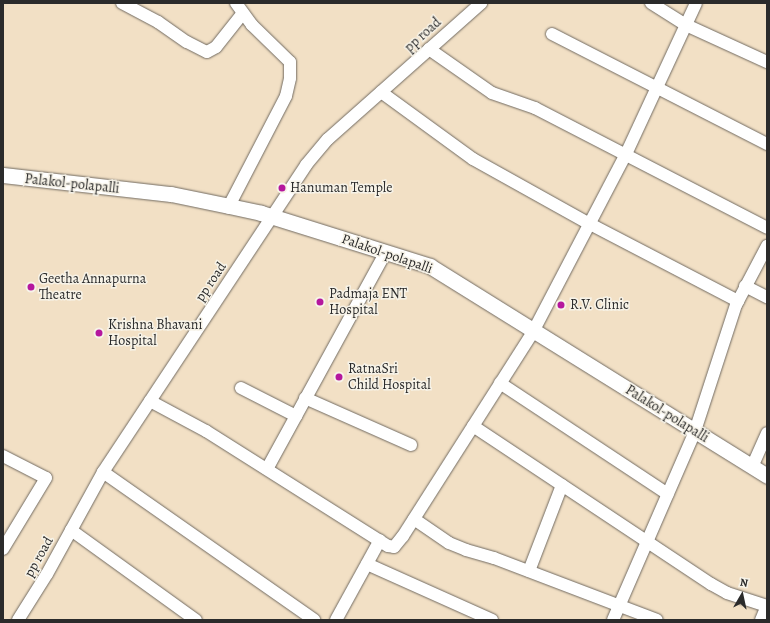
<!DOCTYPE html>
<style>
body{margin:0}
#map{position:relative;width:770px;height:623px;overflow:hidden;background:#f2e0c5;font-family:Alegreya,serif}
div>[style]{position:absolute}
.roads{filter:drop-shadow(0 0 1px #716a61) drop-shadow(0 0 1px #716a61)}
.minor>*{height:12px;margin:-6px;padding:0 6px;transform-origin:6px;border-radius:6px;background:#fff}
.tertiary>*{height:15px;margin:-7.5px;padding:0 7.5px;transform-origin:7.5px;border-radius:7.5px;background:#fff}
.dots>*{width:11px;height:11px;translate:-50% -50%;box-sizing:border-box;border:2px solid #f7f3e8;border-radius:50%}
span{translate:-50% -50%;white-space:nowrap;text-align:center;line-height:1.15;-webkit-text-stroke:3px #f7f3e8;paint-order:stroke}
.street-label{font-size:14px;color:#2b2b2b}
.poi-label{font-size:14px;color:#2b2b2b}
.left{translate:0 -50%;text-align:left}
.frame{position:absolute;inset:0;border:4px solid #2b2b2b;pointer-events:none}
.north{position:absolute;left:722px;top:575px;width:40px;height:40px;-webkit-text-stroke:3px #f7f3e8;paint-order:stroke;rotate:9deg;font-size:11px;font-weight:700;line-height:16px;text-align:center;color:#2b2b2b}
.north::after{content:'';display:block;margin:auto;width:14px;height:18px;background:#2b2b2b;clip-path:polygon(50% 0,100% 100%,50% 72%,0 100%)}
</style>
<div id="map">
<div class="roads">
<div class="minor">
<div style="left:122px;top:3px;width:41px;rotate:27.8deg"></div>
<div style="left:158px;top:22px;width:35px;rotate:35deg"></div>
<div style="left:187px;top:42px;width:22px;rotate:27deg"></div>
<div style="left:207px;top:52px;width:10px;rotate:-29deg"></div>
<div style="left:216px;top:47px;width:43px;rotate:-51.5deg"></div>
<div style="left:651px;top:3px;width:41px;rotate:32.2deg"></div>
<div style="left:686px;top:25px;width:89px;rotate:24.6deg"></div>
<div style="left:552px;top:34px;width:242px;rotate:27.1deg"></div>
<div style="left:429px;top:49px;width:77px;rotate:34.9deg"></div>
<div style="left:492px;top:93px;width:46px;rotate:19.2deg"></div>
<div style="left:535px;top:108px;width:261px;rotate:27.3deg"></div>
<div style="left:381px;top:92px;width:114px;rotate:36.1deg"></div>
<div style="left:473px;top:159px;width:134px;rotate:29.1deg"></div>
<div style="left:590px;top:224px;width:167px;rotate:27.5deg"></div>
<div style="left:229px;top:206px;width:124px;rotate:-62.6deg"></div>
<div style="left:286px;top:96px;width:18px;rotate:-77deg"></div>
<div style="left:290px;top:78px;width:16px;rotate:-90deg"></div>
<div style="left:290px;top:62px;width:53px;rotate:-135.8deg"></div>
<div style="left:252px;top:25px;width:27px;rotate:-126deg"></div>
<div style="left:745px;top:286px;width:25px;rotate:27deg"></div>
<div style="left:500px;top:383px;width:201px;rotate:33.5deg"></div>
<div style="left:241px;top:388px;width:62px;rotate:27deg"></div>
<div style="left:305px;top:398px;width:116px;rotate:23.9deg"></div>
<div style="left:150px;top:401px;width:64px;rotate:28.2deg"></div>
<div style="left:206px;top:431px;width:215px;rotate:32.3deg"></div>
<div style="left:388px;top:546px;width:6px;rotate:9deg"></div>
<div style="left:394px;top:547px;width:14px;rotate:-51deg"></div>
<div style="left:403px;top:536px;width:244px;rotate:-57.5deg"></div>
<div style="left:534px;top:330px;width:199px;rotate:-62.4deg"></div>
<div style="left:626px;top:154px;width:166px;rotate:-65.1deg"></div>
<div style="left:473px;top:426px;width:286px;rotate:33.6deg"></div>
<div style="left:711px;top:584px;width:18px;rotate:29deg"></div>
<div style="left:727px;top:593px;width:42px;rotate:18deg"></div>
<div style="left:3px;top:456px;width:48px;rotate:27.1deg"></div>
<div style="left:46px;top:478px;width:83px;rotate:121.2deg"></div>
<div style="left:752px;top:467px;width:37px;rotate:-66deg"></div>
<div style="left:267px;top:469px;width:247px;rotate:-61.3deg"></div>
<div style="left:103px;top:472px;width:258px;rotate:35deg"></div>
<div style="left:414px;top:519px;width:42px;rotate:34.4deg"></div>
<div style="left:449px;top:543px;width:18px;rotate:22deg"></div>
<div style="left:466px;top:550px;width:29px;rotate:16deg"></div>
<div style="left:494px;top:558px;width:174px;rotate:20.8deg"></div>
<div style="left:71px;top:530px;width:154px;rotate:35.8deg"></div>
<div style="left:367px;top:564px;width:137px;rotate:24.1deg"></div>
<div style="left:529px;top:571px;width:92px;rotate:-69deg"></div>
<div style="left:18px;top:620px;width:54px;rotate:-57.8deg"></div>
<div style="left:47px;top:574px;width:116px;rotate:-61.2deg"></div>
<div style="left:103px;top:472px;width:368px;rotate:-56.5deg"></div>
<div style="left:306px;top:165px;width:34px;rotate:-50deg"></div>
<div style="left:328px;top:139px;width:205px;rotate:-41.6deg"></div>
<div style="left:336px;top:620px;width:91px;rotate:-61.2deg"></div>
<div style="left:613px;top:620px;width:206px;rotate:-66.5deg"></div>
<div style="left:695px;top:431px;width:133px;rotate:-72deg"></div>
<div style="left:736px;top:305px;width:67px;rotate:-62.3deg"></div>
<div style="left:761px;top:620px;width:15px;rotate:-67deg"></div>
</div>
<div class="tertiary">
<div style="left:3px;top:175px;width:169px;rotate:6.5deg"></div>
<div style="left:171px;top:194px;width:59px;rotate:11.7deg"></div>
<div style="left:229px;top:206px;width:33px;rotate:12deg"></div>
<div style="left:261px;top:213px;width:177px;rotate:17.4deg"></div>
<div style="left:430px;top:266px;width:397px;rotate:31.9deg"></div>
</div>
</div>
<div class="dots">
<div style="left:282px;top:188px;background:#b5179e"></div>
<div style="left:31px;top:287px;background:#b5179e"></div>
<div style="left:320px;top:302px;background:#b5179e"></div>
<div style="left:561px;top:305px;background:#b5179e"></div>
<div style="left:99px;top:333px;background:#b5179e"></div>
<div style="left:339px;top:377px;background:#b5179e"></div>
</div>
<div class="street-label">
<span style="left:423px;top:35px;rotate:-42deg">pp road</span>
<span style="left:72px;top:184px;rotate:6deg">Palakol-polapalli</span>
<span style="left:387px;top:254px;rotate:19deg">Palakol-polapalli</span>
<span style="left:211px;top:282px;rotate:-56deg">pp road</span>
<span style="left:667px;top:414px;rotate:32deg">Palakol-polapalli</span>
<span style="left:39px;top:557px;rotate:-60deg">pp road</span>
</div>
<div class="poi-label">
<span class="left" style="left:290px;top:188px">Hanuman Temple</span>
<span class="left" style="left:39px;top:287px">Geetha Annapurna<br>Theatre</span>
<span class="left" style="left:329px;top:302px">Padmaja ENT<br>Hospital</span>
<span class="left" style="left:570px;top:305px">R.V. Clinic</span>
<span class="left" style="left:108px;top:333px">Krishna Bhavani<br>Hospital</span>
<span class="left" style="left:348px;top:377px">RatnaSri<br>Child Hospital</span>
</div>
<div class="frame"></div>
<div class="north">N</div>
</div>
